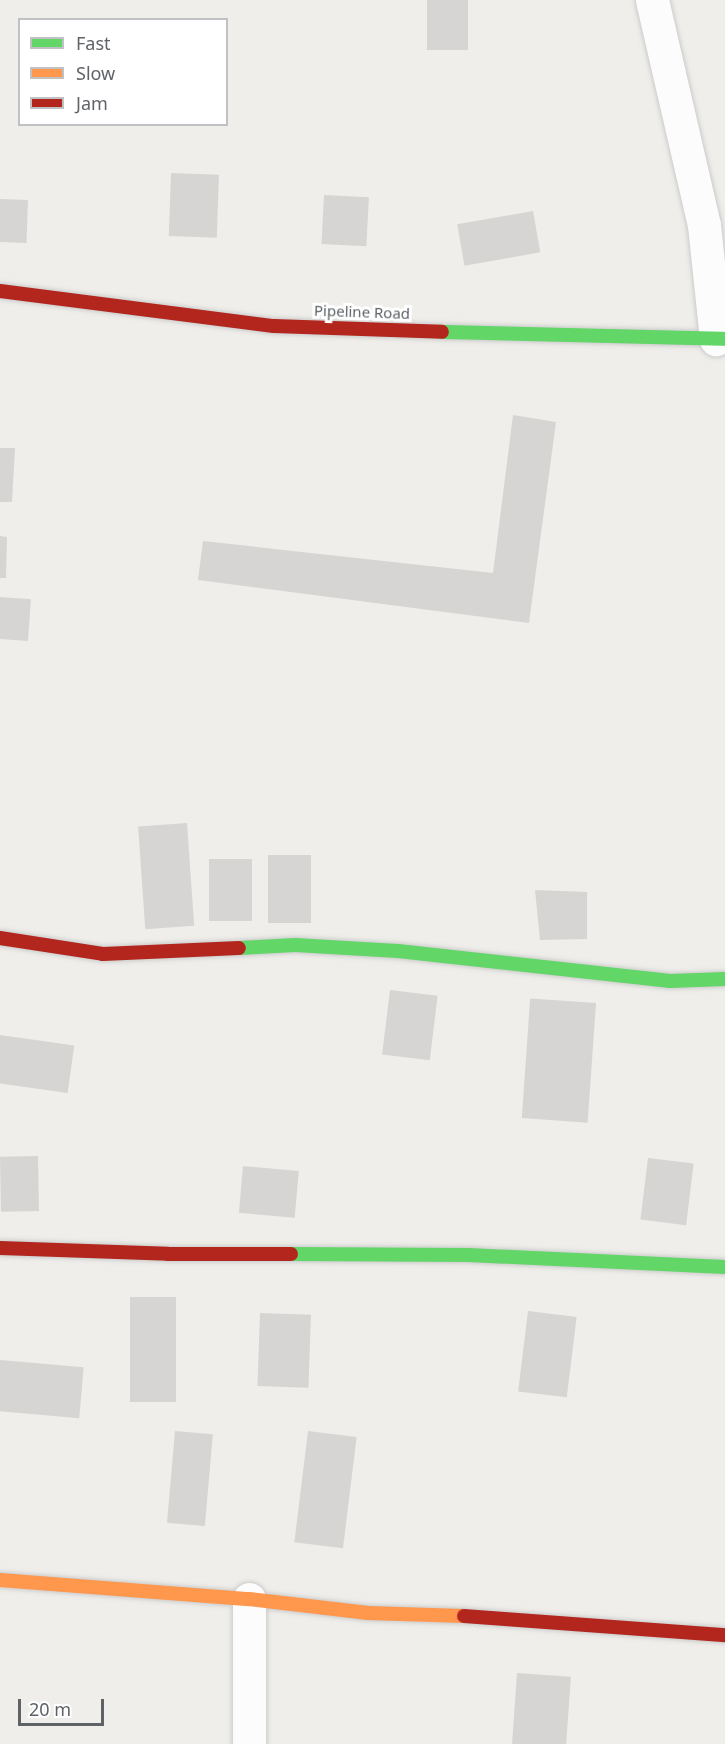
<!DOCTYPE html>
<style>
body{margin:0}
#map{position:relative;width:725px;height:1744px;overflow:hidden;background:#efeeea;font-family:"Noto Sans",sans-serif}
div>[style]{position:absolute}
.building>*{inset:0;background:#d6d5d3;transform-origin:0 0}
.roads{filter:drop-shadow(0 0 2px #cbcccc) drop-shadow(0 0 2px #cbcccc)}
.street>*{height:33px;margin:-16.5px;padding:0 16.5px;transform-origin:16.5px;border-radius:16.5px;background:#fdfcfc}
.fast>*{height:14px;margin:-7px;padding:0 7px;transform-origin:7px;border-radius:7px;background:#63d668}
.slow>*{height:14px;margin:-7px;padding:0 7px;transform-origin:7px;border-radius:7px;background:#ff974d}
.jam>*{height:14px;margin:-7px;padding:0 7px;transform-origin:7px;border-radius:7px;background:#b3261e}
span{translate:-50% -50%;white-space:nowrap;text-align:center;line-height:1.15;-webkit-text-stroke:6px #fff;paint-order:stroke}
.street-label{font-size:15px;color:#5f6368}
.legend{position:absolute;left:18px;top:18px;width:210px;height:108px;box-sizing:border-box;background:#fff;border:2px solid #bfc1c3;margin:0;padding:8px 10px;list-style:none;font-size:18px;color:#5f6368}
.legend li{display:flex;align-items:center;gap:12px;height:30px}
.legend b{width:30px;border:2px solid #bfc1c3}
.scale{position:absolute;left:18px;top:1699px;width:86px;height:27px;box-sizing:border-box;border:3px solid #5f6368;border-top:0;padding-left:8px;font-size:18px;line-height:21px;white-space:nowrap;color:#5f6368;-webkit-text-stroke:4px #fff;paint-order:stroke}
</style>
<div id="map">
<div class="building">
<div style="left:427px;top:0;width:41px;height:50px"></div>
<div style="left:171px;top:173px;width:48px;height:63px;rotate:2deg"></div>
<div style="left:324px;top:195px;width:45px;height:49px;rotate:3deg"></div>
<div style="left:0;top:199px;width:28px;height:43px;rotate:2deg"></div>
<div style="left:533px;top:211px;width:42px;height:77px;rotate:80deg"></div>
<div style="clip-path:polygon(513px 415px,556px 422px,529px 623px,198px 580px,203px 541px,493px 573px)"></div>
<div style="clip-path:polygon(0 448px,15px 448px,12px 502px,0 502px)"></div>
<div style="clip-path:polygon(0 536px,7px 537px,6px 578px,0 578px)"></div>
<div style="left:0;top:597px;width:31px;height:42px;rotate:4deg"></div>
<div style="left:187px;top:823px;width:103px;height:49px;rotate:86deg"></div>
<div style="left:268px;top:855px;width:43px;height:68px"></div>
<div style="left:209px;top:859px;width:43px;height:62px"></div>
<div style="clip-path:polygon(535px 890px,587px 892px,587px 939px,540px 940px)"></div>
<div style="left:390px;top:990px;width:48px;height:65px;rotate:7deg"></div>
<div style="left:596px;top:1003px;width:120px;height:66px;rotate:94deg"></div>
<div style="left:0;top:1035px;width:75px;height:48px;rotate:8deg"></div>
<div style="left:38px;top:1156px;width:55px;height:38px;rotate:89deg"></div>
<div style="left:648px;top:1158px;width:46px;height:62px;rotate:7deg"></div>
<div style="left:243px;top:1166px;width:56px;height:47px;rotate:5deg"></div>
<div style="left:176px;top:1297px;width:105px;height:46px;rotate:90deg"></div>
<div style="left:528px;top:1311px;width:49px;height:81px;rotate:7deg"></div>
<div style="left:260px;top:1313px;width:51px;height:73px;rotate:2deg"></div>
<div style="left:0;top:1360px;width:84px;height:51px;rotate:5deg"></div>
<div style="left:175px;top:1431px;width:38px;height:92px;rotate:5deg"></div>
<div style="left:308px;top:1431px;width:49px;height:112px;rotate:7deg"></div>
<div style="left:517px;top:1673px;width:54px;height:71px;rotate:4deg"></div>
</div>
<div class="roads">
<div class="street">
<div style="left:652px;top:0;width:231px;rotate:77deg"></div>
<div style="left:704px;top:225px;width:115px;rotate:84deg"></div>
<div style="left:249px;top:1599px;width:145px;rotate:90deg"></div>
</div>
<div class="fast">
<div style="left:442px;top:332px;width:283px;rotate:1.4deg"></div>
<div style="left:239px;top:948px;width:56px;rotate:-3.1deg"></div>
<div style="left:295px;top:945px;width:103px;rotate:3.3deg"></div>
<div style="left:398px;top:951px;width:274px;rotate:6.3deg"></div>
<div style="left:670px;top:981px;width:55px;rotate:-2.1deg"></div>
<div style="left:291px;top:1254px;width:177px;rotate:0.3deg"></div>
<div style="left:468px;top:1255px;width:257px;rotate:2.7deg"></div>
</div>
<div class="slow">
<div style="left:0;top:1580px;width:250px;rotate:4.4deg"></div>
<div style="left:249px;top:1599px;width:120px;rotate:6.7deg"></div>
<div style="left:368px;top:1613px;width:96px;rotate:1.8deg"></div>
</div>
<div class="jam">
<div style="left:0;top:291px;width:276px;rotate:7.3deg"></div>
<div style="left:274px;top:326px;width:168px;rotate:2deg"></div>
<div style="left:0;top:938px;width:104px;rotate:8.8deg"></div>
<div style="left:103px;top:954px;width:136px;rotate:-2.5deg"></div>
<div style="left:0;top:1248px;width:168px;rotate:2deg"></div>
<div style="left:168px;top:1254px;width:123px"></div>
<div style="left:464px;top:1616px;width:262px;rotate:4.2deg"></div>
</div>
</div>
<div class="street-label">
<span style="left:362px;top:312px;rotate:2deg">Pipeline Road</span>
</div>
<ul class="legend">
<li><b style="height:8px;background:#63d668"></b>Fast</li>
<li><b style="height:8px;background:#ff974d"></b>Slow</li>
<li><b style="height:8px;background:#b3261e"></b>Jam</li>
</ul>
<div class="scale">20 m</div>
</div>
